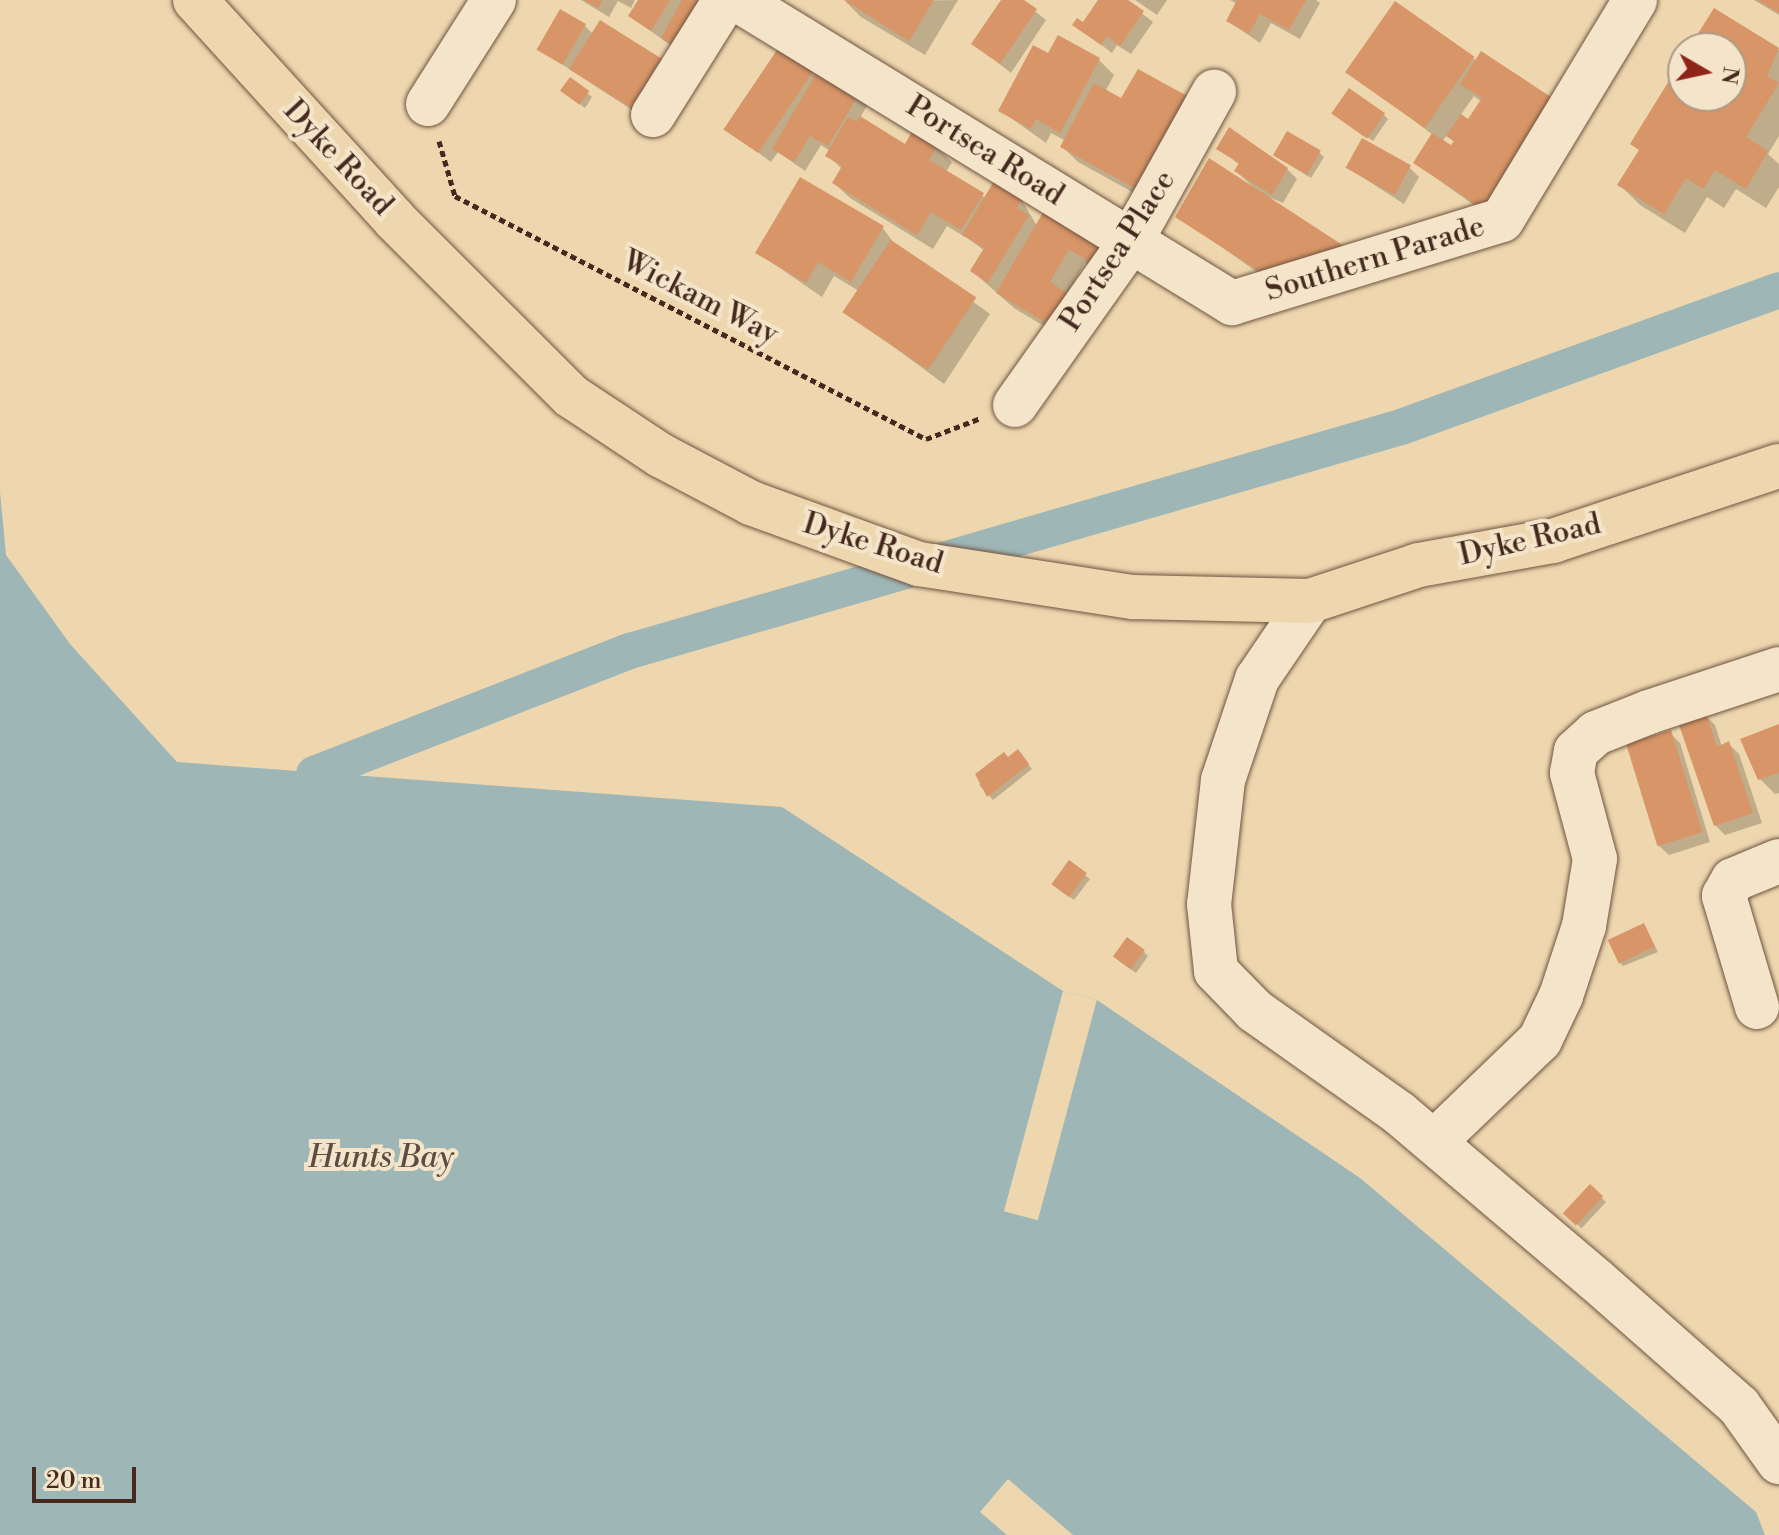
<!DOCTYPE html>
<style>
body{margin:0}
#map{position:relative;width:1779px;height:1535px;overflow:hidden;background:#eed7ae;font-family:"Libre Bodoni",serif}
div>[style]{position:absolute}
.water>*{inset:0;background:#9fb6b7}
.pier>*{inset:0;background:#eed7ae;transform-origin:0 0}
.shadow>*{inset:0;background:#0003;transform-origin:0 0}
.canal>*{height:36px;margin:-18px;padding:0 18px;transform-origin:18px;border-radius:18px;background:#9fb6b7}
.building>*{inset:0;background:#d89567;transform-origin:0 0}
.path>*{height:5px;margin-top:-2.5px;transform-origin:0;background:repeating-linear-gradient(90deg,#45291e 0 6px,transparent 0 10px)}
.roads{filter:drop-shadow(0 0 2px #6f5442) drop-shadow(0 0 2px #6f5442)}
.minor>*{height:44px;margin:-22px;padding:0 22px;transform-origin:22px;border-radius:22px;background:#f4e5ca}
.major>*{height:44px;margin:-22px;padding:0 22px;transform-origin:22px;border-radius:22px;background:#eed7ae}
span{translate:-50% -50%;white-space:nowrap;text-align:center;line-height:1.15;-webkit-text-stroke:8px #f4e5ca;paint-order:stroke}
.street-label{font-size:30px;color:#45291e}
.water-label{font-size:32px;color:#5c4c44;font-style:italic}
.north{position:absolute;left:1667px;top:32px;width:80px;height:80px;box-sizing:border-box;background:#f4e5ca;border:2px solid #ae9a85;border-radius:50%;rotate:99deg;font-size:22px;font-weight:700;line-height:32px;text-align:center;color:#45291e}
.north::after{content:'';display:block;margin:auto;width:28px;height:36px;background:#8f2418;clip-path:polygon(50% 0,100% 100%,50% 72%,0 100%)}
.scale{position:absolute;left:32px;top:1467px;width:104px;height:36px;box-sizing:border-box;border:4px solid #45291e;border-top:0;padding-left:10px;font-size:24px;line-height:28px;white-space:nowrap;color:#45291e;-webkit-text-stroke:6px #f4e5ca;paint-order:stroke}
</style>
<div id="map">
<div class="water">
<div style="clip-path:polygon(0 492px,6px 555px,70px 644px,177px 762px,782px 807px,1063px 991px,1097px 1000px,1360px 1178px,1756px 1512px,1765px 1535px,0 1535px)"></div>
</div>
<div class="pier">
<div style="left:1063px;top:991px;width:35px;height:228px;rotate:15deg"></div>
<div style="clip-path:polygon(1008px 1479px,1073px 1535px,1007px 1535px,980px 1512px)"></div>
</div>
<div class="shadow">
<div style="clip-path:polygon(581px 0,635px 0,631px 8px,618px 1px,609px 17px)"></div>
<div style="clip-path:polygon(640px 0,732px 0,674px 48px,630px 16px)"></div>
<div style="clip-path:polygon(958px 0,925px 55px,861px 17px,846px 2px)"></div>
<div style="clip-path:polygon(1003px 0,1021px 0,1046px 20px,1011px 73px,974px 44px)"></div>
<div style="clip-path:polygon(1101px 0,1125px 0,1153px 22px,1131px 54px,1117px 45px,1112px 53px,1075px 25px,1084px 25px)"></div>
<div style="clip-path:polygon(1135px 0,1167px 0,1157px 15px)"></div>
<div style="clip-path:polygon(1230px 0,1316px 0,1320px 3px,1300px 39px,1271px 23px,1260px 43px,1228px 21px,1237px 4px)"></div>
<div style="clip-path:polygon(1754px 0,1779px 0,1779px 15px)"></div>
<div style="clip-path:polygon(evenodd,1396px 4px,1477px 61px,1499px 223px,1415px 163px,1433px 135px,1350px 72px,1396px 4px,1474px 96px,1482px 102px,1469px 121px,1460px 116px,1474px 96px,1396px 4px,1447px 135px,1455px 143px,1451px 148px,1442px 142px,1447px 135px)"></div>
<div style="clip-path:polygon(1715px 10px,1779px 50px,1779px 136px,1768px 154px,1779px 164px,1779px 187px,1766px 208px,1736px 189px,1724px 208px,1707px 197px,1685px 233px,1640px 205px,1620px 185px,1641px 152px,1633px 144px,1683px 62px,1683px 96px,1731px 96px,1731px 48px,1692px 48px)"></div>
<div style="clip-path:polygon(585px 26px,594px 35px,655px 125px,540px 50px)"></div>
<div style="clip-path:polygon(781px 47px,869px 102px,860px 118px,906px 146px,937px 147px,952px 162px,946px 172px,986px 198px,1021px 199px,1037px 226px,1046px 212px,1107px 277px,1085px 263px,1066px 295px,1069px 341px,1014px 308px,972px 271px,985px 251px,970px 240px,947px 226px,933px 249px,850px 198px,834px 183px,842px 169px,828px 155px,830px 151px,821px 145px,805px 171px,778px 152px,771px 162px,727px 129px)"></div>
<div style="clip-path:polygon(1049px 55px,1099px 60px,1114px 75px,1105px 92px,1154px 204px,1078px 162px,1063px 147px,1066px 141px,1051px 133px,1046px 143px,1000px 110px)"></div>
<div style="clip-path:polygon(571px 80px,592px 97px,585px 108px,568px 95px)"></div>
<div style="clip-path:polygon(1384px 115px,1388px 119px,1373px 141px,1339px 118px)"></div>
<div style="clip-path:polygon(1218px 148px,1287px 169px,1297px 179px,1283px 203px,1259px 193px,1285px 292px,1178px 216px,1252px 186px,1236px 171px,1240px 165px)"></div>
<div style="clip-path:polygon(1319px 152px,1324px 157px,1311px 178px,1280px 159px)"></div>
<div style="clip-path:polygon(1409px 167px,1419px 177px,1404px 204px,1348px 168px)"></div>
<div style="clip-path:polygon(882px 227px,896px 246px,990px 314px,944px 384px,845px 311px,859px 291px,834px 276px,822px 297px,758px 253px)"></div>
<div style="clip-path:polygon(1705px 715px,1715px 725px,1722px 747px,1729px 744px,1739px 754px,1762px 823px,1725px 835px,1715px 825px)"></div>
<div style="clip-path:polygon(1779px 726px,1779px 793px,1775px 794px,1760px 779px)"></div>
<div style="clip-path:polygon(1670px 733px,1680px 743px,1710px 842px,1669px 855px,1658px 845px)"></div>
<div style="clip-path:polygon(1022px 756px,1032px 769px,993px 800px,979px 785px,1008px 759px)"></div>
<div style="clip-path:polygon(1069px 863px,1090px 879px,1074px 900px,1058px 888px)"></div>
<div style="clip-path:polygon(1644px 926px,1658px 952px,1623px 966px,1619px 962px)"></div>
<div style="clip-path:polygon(1144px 952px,1148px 956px,1136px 973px,1119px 961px)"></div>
<div style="left:1590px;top:1187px;width:22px;height:36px;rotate:43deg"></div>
</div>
<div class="canal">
<div style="left:314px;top:774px;width:339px;rotate:-21.3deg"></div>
<div style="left:630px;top:651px;width:803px;rotate:-16.2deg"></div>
<div style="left:1401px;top:427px;width:402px;rotate:-19.9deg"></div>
</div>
<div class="building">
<div style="clip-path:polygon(584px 0,603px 0,598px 8px)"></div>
<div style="clip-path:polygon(638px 0,670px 0,651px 31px,628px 16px)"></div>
<div style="clip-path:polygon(682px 0,716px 0,688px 53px,661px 38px)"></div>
<div style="clip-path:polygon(844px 0,934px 0,909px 41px)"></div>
<div style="clip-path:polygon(1001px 0,1024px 0,1037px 9px,1000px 64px,971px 44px)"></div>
<div style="clip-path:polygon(1098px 0,1128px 0,1144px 11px,1120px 46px,1107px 36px,1101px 45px,1072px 25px,1077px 18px,1083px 22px)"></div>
<div style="clip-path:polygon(1237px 0,1306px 0,1289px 30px,1260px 14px,1249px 34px,1226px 21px)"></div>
<div style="clip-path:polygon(1757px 0,1779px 0,1779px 13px)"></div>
<div style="left:1395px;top:1px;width:97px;height:87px;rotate:35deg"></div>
<div style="clip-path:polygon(1714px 8px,1779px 48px,1767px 76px,1779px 83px,1746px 137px,1768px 151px,1746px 189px,1715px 170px,1703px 189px,1686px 178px,1664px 214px,1617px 185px,1639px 150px,1630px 144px,1683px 58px,1683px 96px,1731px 96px,1731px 48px,1689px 48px)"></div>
<div style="left:560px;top:9px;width:30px;height:47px;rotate:30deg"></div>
<div style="left:600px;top:20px;width:88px;height:58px;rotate:32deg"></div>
<div style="clip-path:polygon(1058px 35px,1100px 58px,1060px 133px,1036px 119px,1031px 129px,998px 111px,1033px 45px,1048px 53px)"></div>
<div style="left:781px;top:44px;width:42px;height:103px;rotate:34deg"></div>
<div style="clip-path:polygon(1481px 51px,1554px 99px,1483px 209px,1413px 163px,1432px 133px,1451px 145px,1454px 141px,1446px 136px,1461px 114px,1468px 119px,1482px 98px,1460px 84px)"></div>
<div style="clip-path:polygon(820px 67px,861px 91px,828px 146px,810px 136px,794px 162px,772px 149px)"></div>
<div style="clip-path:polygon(1138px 69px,1189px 97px,1138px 190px,1060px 147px,1094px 83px,1121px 98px)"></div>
<div style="left:570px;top:77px;width:24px;height:17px;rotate:36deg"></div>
<div style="left:1349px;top:88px;width:44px;height:31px;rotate:35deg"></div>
<div style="clip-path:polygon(860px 116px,905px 144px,913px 130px,938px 145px,929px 160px,984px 193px,961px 230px,931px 212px,917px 235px,832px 183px,842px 166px,825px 156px,848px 117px,857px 122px)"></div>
<div style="clip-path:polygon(1229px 127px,1288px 168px,1272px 195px,1234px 171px,1239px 163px,1216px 149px)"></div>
<div style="left:1287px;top:131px;width:39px;height:28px;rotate:30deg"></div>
<div style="left:1362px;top:138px;width:56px;height:34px;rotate:29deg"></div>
<div style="clip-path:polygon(1209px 158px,1347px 248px,1268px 277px,1175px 217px)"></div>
<div style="clip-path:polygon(800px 177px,884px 226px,851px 282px,818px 262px,806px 283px,755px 253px)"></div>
<div style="clip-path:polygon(994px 181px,1023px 197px,1017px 208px,1029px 215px,988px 283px,970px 271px,984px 248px,962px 235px)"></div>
<div style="clip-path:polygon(1045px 209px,1103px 244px,1091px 263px,1069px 249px,1050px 282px,1071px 296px,1053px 327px,996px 293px)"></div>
<div style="left:891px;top:240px;width:103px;height:87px;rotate:34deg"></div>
<div style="clip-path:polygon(1706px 713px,1717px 747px,1729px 741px,1753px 813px,1714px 826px,1679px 725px)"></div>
<div style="clip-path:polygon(1779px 724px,1779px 773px,1758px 780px,1740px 739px)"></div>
<div style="left:1671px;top:730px;width:107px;height:47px;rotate:73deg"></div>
<div style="clip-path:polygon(1018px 749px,1029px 764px,987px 797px,975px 774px,1004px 752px,1008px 757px)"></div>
<div style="left:1069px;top:860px;width:22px;height:30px;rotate:36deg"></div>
<div style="left:1644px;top:923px;width:26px;height:40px;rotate:65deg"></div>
<div style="left:1127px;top:937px;width:22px;height:24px;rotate:36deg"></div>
<div style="left:1590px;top:1184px;width:18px;height:40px;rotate:43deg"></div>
</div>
<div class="path">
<div style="left:439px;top:141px;width:57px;rotate:73.8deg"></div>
<div style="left:455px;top:196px;width:530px;rotate:27.29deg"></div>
<div style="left:926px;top:439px;width:59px;rotate:-20.9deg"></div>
</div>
<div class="roads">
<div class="minor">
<div style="left:738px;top:0;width:580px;rotate:31.52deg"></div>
<div style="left:1232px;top:303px;width:282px;rotate:-17.1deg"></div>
<div style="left:1502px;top:220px;width:257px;rotate:-58.8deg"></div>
<div style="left:428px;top:104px;width:123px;rotate:-57.6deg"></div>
<div style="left:653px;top:115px;width:136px;rotate:-57.9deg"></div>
<div style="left:1015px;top:405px;width:201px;rotate:-54.7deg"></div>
<div style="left:1131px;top:241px;width:171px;rotate:-60.9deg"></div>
<div style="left:1310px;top:601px;width:94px;rotate:124.2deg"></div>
<div style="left:1257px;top:679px;width:107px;rotate:108.6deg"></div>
<div style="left:1223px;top:780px;width:125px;rotate:96.4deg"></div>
<div style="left:1209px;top:904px;width:67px;rotate:84deg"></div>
<div style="left:1216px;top:971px;width:56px;rotate:45.7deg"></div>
<div style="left:1255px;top:1011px;width:176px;rotate:35.3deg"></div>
<div style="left:1399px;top:1113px;width:258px;rotate:40.3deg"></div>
<div style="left:1596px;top:1280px;width:191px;rotate:41.4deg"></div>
<div style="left:1739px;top:1406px;width:69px;rotate:54.5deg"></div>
<div style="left:1757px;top:1007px;width:116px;rotate:-106.6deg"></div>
<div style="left:1724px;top:896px;width:18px;rotate:-61deg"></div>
<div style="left:1733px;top:880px;width:50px;rotate:-22.4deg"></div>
<div style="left:1434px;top:1142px;width:147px;rotate:-43.9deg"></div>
<div style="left:1540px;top:1040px;width:49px;rotate:-64.5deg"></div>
<div style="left:1561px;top:996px;width:74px;rotate:-71.8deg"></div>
<div style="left:1584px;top:926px;width:68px;rotate:-80.7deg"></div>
<div style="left:1595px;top:859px;width:89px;rotate:-105deg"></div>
<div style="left:1572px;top:773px;width:22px;rotate:-80deg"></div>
<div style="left:1576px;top:751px;width:27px;rotate:-42deg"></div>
<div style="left:1596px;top:733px;width:57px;rotate:-21.6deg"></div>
<div style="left:1649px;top:712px;width:137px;rotate:-18.3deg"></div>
</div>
<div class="major">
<div style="left:195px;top:0;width:297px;rotate:47.7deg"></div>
<div style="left:395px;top:220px;width:249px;rotate:45deg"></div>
<div style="left:571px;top:396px;width:107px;rotate:33.5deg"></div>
<div style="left:660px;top:455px;width:103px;rotate:27.8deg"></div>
<div style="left:751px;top:503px;width:179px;rotate:20deg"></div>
<div style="left:919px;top:564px;width:217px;rotate:8.8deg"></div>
<div style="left:1133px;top:597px;width:177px;rotate:1.3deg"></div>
<div style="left:1310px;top:601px;width:115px;rotate:-18.3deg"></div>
<div style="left:1419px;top:565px;width:136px;rotate:-10.2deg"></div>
<div style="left:1553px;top:541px;width:238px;rotate:-18.4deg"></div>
</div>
</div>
<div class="street-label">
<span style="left:985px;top:151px;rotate:32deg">Portsea Road</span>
<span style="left:338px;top:158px;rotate:47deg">Dyke Road</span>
<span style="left:1118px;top:251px;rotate:-57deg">Portsea Place</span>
<span style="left:1375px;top:259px;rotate:-17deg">Southern Parade</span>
<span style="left:700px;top:298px;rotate:27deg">Wickam Way</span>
<span style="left:1530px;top:540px;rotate:-13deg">Dyke Road</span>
<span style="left:873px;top:544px;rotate:17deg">Dyke Road</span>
</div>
<div class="water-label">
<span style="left:381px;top:1157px">Hunts Bay</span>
</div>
<div class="north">N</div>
<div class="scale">20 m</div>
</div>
